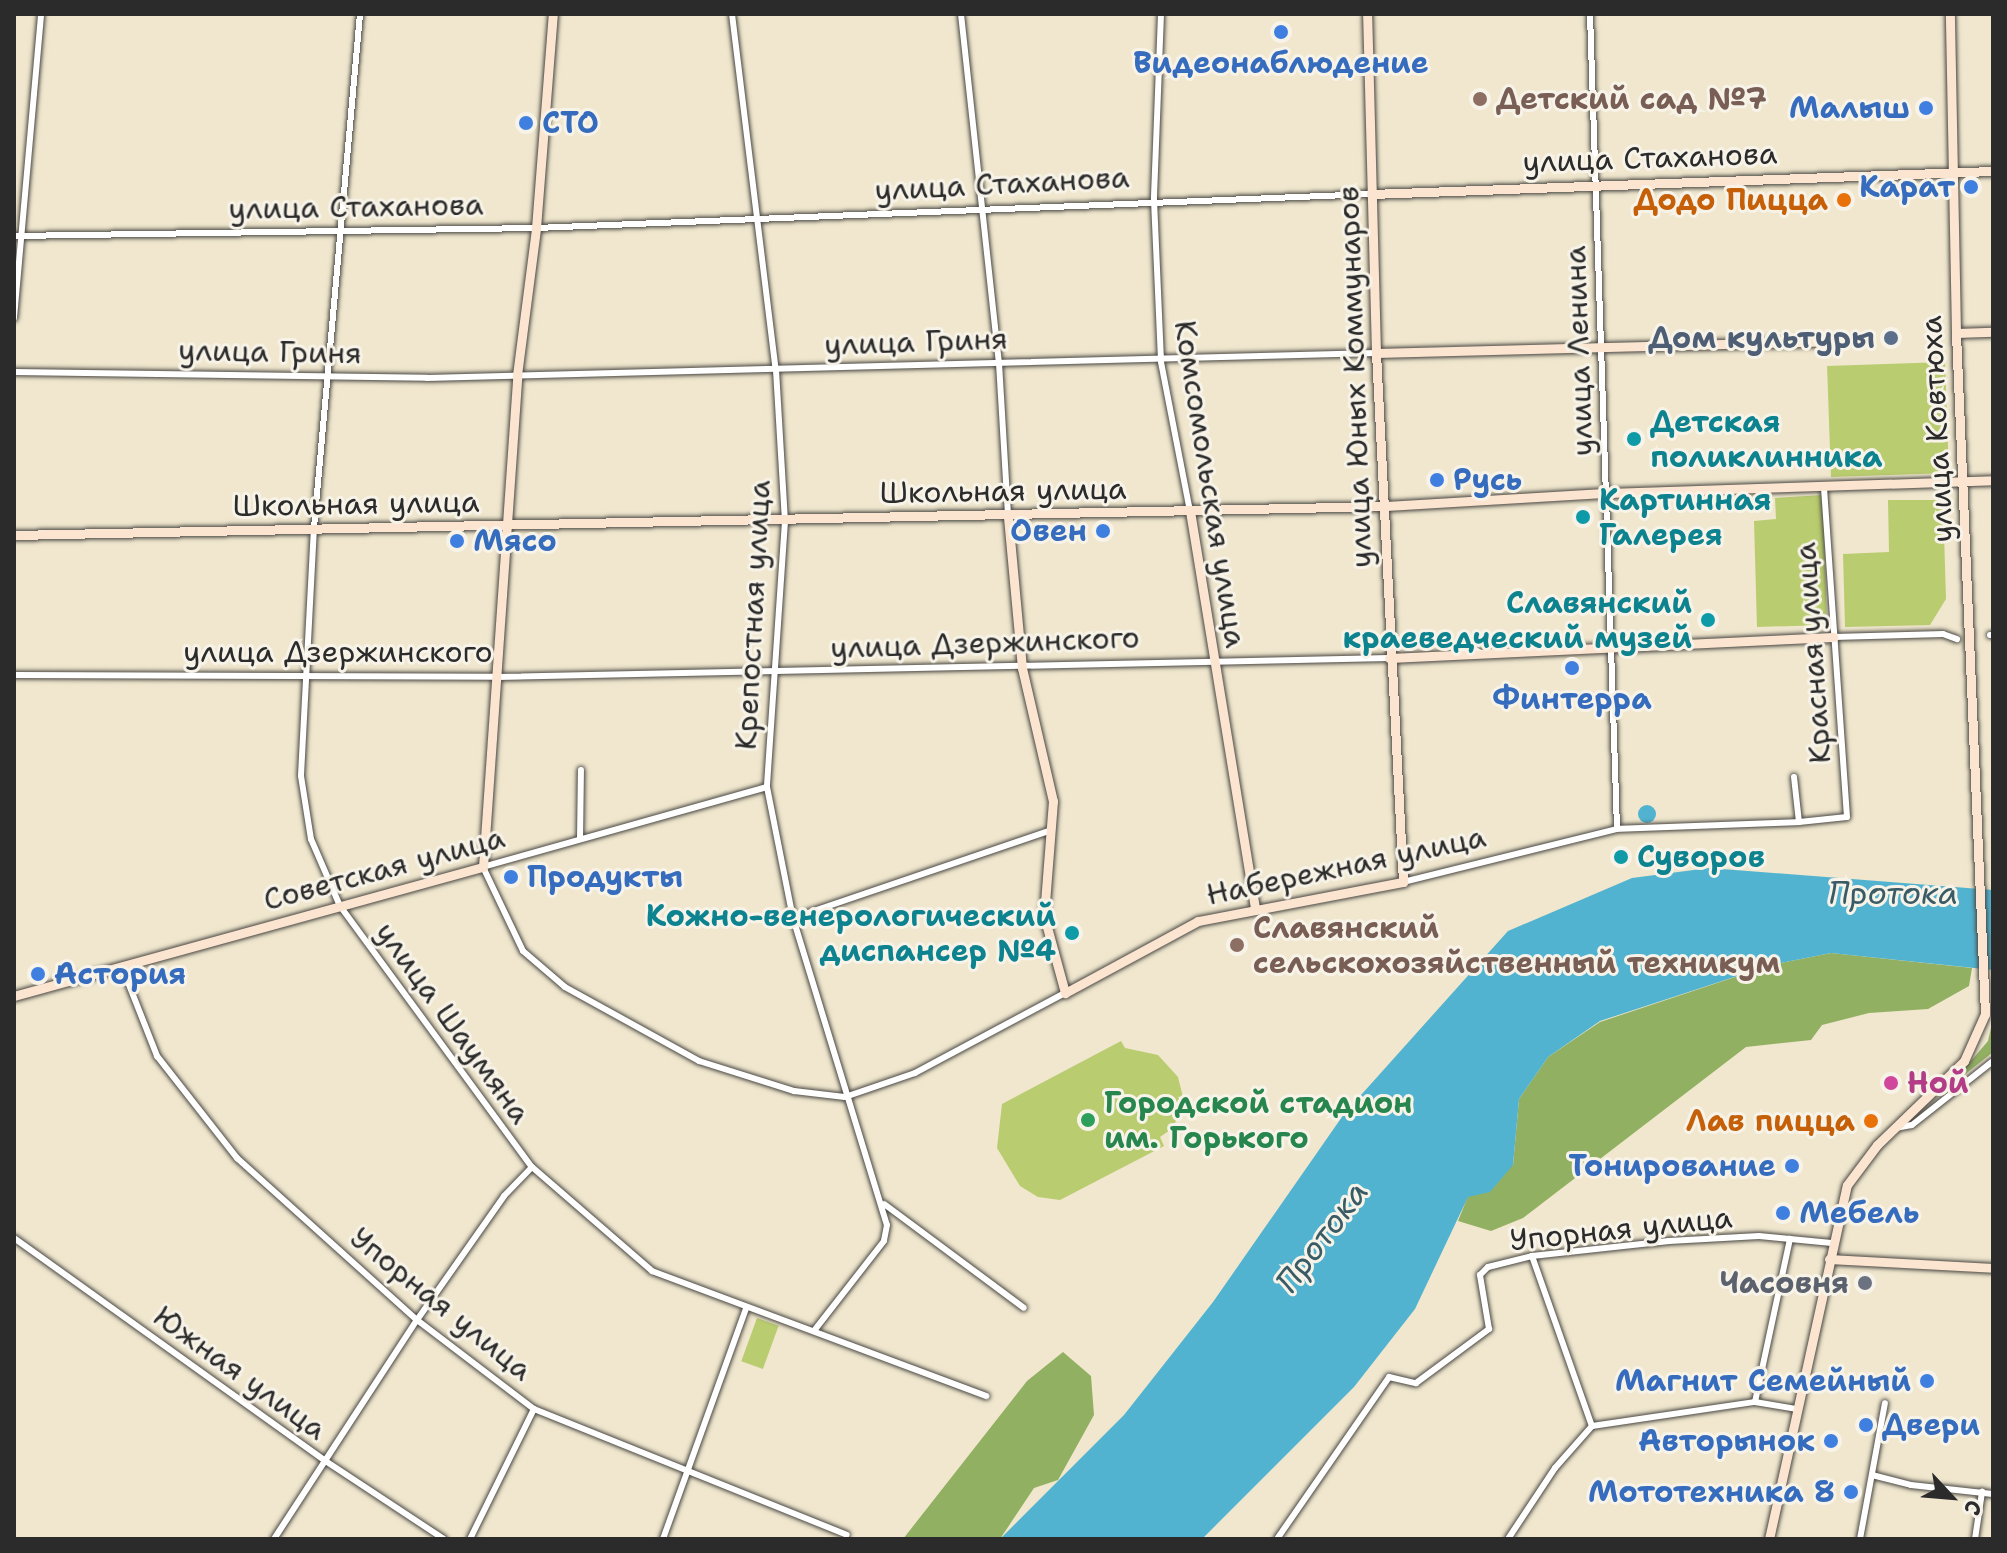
<!DOCTYPE html>
<meta charset="utf-8">
<style>
body{margin:0}
#map{position:relative;width:2007px;height:1553px;overflow:hidden;background:#f0e7ce;font-family:"Shantell Sans",sans-serif}
div>[style]{position:absolute}
.green>*{inset:0;background:#b9cc6f;transform-origin:0 0}
.forest>*{inset:0;background:#92b062}
.water>*{inset:0;background:#51b3d0}
.round{border-radius:50%}
.roads{filter:drop-shadow(0 0 2px #494743) drop-shadow(0 0 2px #494743)}
.street>*{height:6px;margin:-3px;padding:0 3px;transform-origin:3px;border-radius:3px;background:#fff}
.secondary>*{height:9px;margin:-4.5px;padding:0 4.5px;transform-origin:4.5px;border-radius:4.5px;background:#fce5d0}
.dots>*{width:22px;height:22px;translate:-50% -50%;box-sizing:border-box;border:4px solid #f7f3e8;border-radius:50%}
span{translate:-50% -50%;white-space:nowrap;text-align:center;line-height:1.15;-webkit-text-stroke:6px #f7f3e8;paint-order:stroke}
.shop-label{font-size:30px;color:#366cbe;font-weight:700}
.right{translate:-100% -50%;text-align:right}
.left{translate:0 -50%;text-align:left}
.education-label{font-size:30px;color:#785e54;font-weight:700}
.street-label{font-size:30px;color:#2b2b2b}
.food-label{font-size:30px;color:#c56008;font-weight:700}
.service-label{font-size:30px;color:#4e5e75;font-weight:700}
.culture-label{font-size:30px;color:#0d838f;font-weight:700}
.hotel-label{font-size:30px;color:#b23c85;font-weight:700}
.leisure-label{font-size:30px;color:#27864d;font-weight:700}
.worship-label{font-size:30px;color:#5b616d;font-weight:700}
.water-label{font-size:32px;color:#385b65;font-style:italic}
.frame{position:absolute;inset:0;border:16px solid #2b2b2b;pointer-events:none}
.north{position:absolute;left:1911px;top:1457px;width:80px;height:80px;-webkit-text-stroke:6px #f7f3e8;paint-order:stroke;rotate:116deg;font-size:22px;font-weight:700;line-height:32px;text-align:center;color:#2b2b2b}
.north::after{content:'';display:block;margin:auto;width:28px;height:36px;background:#2b2b2b;clip-path:polygon(50% 0,100% 100%,50% 72%,0 100%)}
</style>
<div id="map">
<div class="green">
<div style="left:1945px;top:362px;width:111px;height:118px;rotate:88deg"></div>
<div style="clip-path:polygon(1823px 495px,1827px 625px,1757px 627px,1754px 521px,1776px 519px,1775px 498px)"></div>
<div style="clip-path:polygon(1888px 500px,1943px 500px,1946px 599px,1930px 625px,1845px 627px,1843px 554px,1889px 552px)"></div>
<div style="clip-path:polygon(1121px 1041px,1125px 1048px,1158px 1055px,1178px 1077px,1184px 1101px,1173px 1128px,1160px 1137px,1164px 1146px,1060px 1200px,1038px 1197px,1020px 1186px,997px 1148px,1002px 1104px)"></div>
<div style="left:757px;top:1318px;width:23px;height:46px;rotate:20deg"></div>
</div>
<div class="forest">
<div style="clip-path:polygon(1831px 953px,1972px 968px,1969px 986px,1928px 1009px,1869px 1013px,1822px 1025px,1811px 1040px,1746px 1047px,1523px 1218px,1491px 1231px,1458px 1221px,1468px 1196px,1513px 1165px,1519px 1099px,1548px 1057px,1600px 1022px,1771px 965px)"></div>
<div style="clip-path:polygon(1993px 1019px,1993px 1052px,1948px 1088px,1988px 1041px)"></div>
<div style="clip-path:polygon(1063px 1352px,1091px 1376px,1094px 1415px,1058px 1480px,1034px 1488px,1000px 1539px,903px 1539px,1027px 1381px)"></div>
</div>
<div class="water">
<div class="round" style="left:1638px;top:805px;width:18px;height:18px"></div>
<div style="clip-path:polygon(1709px 868px,1993px 890px,1993px 970px,1831px 953px,1771px 965px,1600px 1021px,1548px 1057px,1519px 1099px,1513px 1165px,1490px 1192px,1468px 1197px,1415px 1309px,1354px 1387px,1202px 1539px,1000px 1539px,1124px 1415px,1213px 1302px,1344px 1114px,1508px 931px,1632px 878px)"></div>
</div>
<div class="roads">
<div class="street">
<div style="left:360px;top:14px;width:515px;rotate:95.12deg"></div>
<div style="left:314px;top:527px;width:249px;rotate:93deg"></div>
<div style="left:301px;top:776px;width:64px;rotate:81deg"></div>
<div style="left:311px;top:839px;width:73px;rotate:66.6deg"></div>
<div style="left:340px;top:906px;width:324px;rotate:53.7deg"></div>
<div style="left:532px;top:1167px;width:159px;rotate:40.9deg"></div>
<div style="left:652px;top:1271px;width:357px;rotate:20.5deg"></div>
<div style="left:732px;top:14px;width:359px;rotate:83deg"></div>
<div style="left:776px;top:370px;width:151px;rotate:86.6deg"></div>
<div style="left:785px;top:521px;width:267px;rotate:93.9deg"></div>
<div style="left:767px;top:787px;width:134px;rotate:78.8deg"></div>
<div style="left:793px;top:918px;width:321px;rotate:73deg"></div>
<div style="left:887px;top:1225px;width:16px;rotate:101deg"></div>
<div style="left:884px;top:1241px;width:114px;rotate:127.9deg"></div>
<div style="left:961px;top:14px;width:351px;rotate:83.8deg"></div>
<div style="left:999px;top:363px;width:153px;rotate:86.6deg"></div>
<div style="left:1161px;top:14px;width:186px;rotate:92.2deg"></div>
<div style="left:1154px;top:200px;width:162px;rotate:87.5deg"></div>
<div style="left:1161px;top:362px;width:152px;rotate:79deg"></div>
<div style="left:1590px;top:14px;width:815px;rotate:88.1deg"></div>
<div style="left:14px;top:236px;width:522px;rotate:-0.88deg"></div>
<div style="left:536px;top:228px;width:836px;rotate:-2.33deg"></div>
<div style="left:14px;top:318px;width:305px;rotate:-84.9deg"></div>
<div style="left:14px;top:372px;width:413px;rotate:0.8deg"></div>
<div style="left:427px;top:378px;width:949px;rotate:-1.51deg"></div>
<div style="left:1990px;top:635px;width:3px"></div>
<div style="left:1834px;top:637px;width:109px;rotate:-1.6deg"></div>
<div style="left:1943px;top:634px;width:15px;rotate:20deg"></div>
<div style="left:14px;top:675px;width:483px;rotate:0.2deg"></div>
<div style="left:497px;top:677px;width:892px;rotate:-1.22deg"></div>
<div style="left:1794px;top:777px;width:45px;rotate:83.7deg"></div>
<div style="left:1799px;top:822px;width:48px;rotate:-5.9deg"></div>
<div style="left:1847px;top:817px;width:332px;rotate:-94deg"></div>
<div style="left:767px;top:787px;width:295px;rotate:164.3deg"></div>
<div style="left:483px;top:867px;width:93px;rotate:64.5deg"></div>
<div style="left:523px;top:951px;width:55px;rotate:40.6deg"></div>
<div style="left:565px;top:987px;width:153px;rotate:28.9deg"></div>
<div style="left:699px;top:1061px;width:100px;rotate:17.5deg"></div>
<div style="left:794px;top:1091px;width:51px;rotate:6.7deg"></div>
<div style="left:845px;top:1097px;width:74px;rotate:-18.9deg"></div>
<div style="left:915px;top:1073px;width:170px;rotate:-28.1deg"></div>
<div style="left:580px;top:839px;width:69px;rotate:-89.2deg"></div>
<div style="left:1403px;top:882px;width:220px;rotate:-13.9deg"></div>
<div style="left:1617px;top:829px;width:182px;rotate:-2.2deg"></div>
<div style="left:793px;top:918px;width:273px;rotate:-18.8deg"></div>
<div style="left:122px;top:967px;width:96px;rotate:68.5deg"></div>
<div style="left:157px;top:1056px;width:130px;rotate:51.9deg"></div>
<div style="left:237px;top:1158px;width:242px;rotate:42deg"></div>
<div style="left:417px;top:1320px;width:147px;rotate:37.3deg"></div>
<div style="left:534px;top:1409px;width:337px;rotate:21.9deg"></div>
<div style="left:1895px;top:1128px;width:17px;rotate:-10deg"></div>
<div style="left:1912px;top:1125px;width:103px;rotate:-38.3deg"></div>
<div style="left:884px;top:1204px;width:174px;rotate:36.6deg"></div>
<div style="left:14px;top:1238px;width:381px;rotate:35.6deg"></div>
<div style="left:324px;top:1460px;width:144px;rotate:33.4deg"></div>
<div style="left:1532px;top:1256px;width:180px;rotate:70.6deg"></div>
<div style="left:1755px;top:1402px;width:167px;rotate:-77.9deg"></div>
<div style="left:1872px;top:1475px;width:40px;rotate:14.4deg"></div>
<div style="left:1911px;top:1485px;width:82px;rotate:6.3deg"></div>
<div style="left:274px;top:1539px;width:262px;rotate:-56.9deg"></div>
<div style="left:417px;top:1320px;width:151px;rotate:-54.9deg"></div>
<div style="left:504px;top:1196px;width:40px;rotate:-46deg"></div>
<div style="left:470px;top:1539px;width:145px;rotate:-63.8deg"></div>
<div style="left:663px;top:1539px;width:245px;rotate:-70.2deg"></div>
<div style="left:1277px;top:1539px;width:197px;rotate:-55.3deg"></div>
<div style="left:1389px;top:1377px;width:28px;rotate:13deg"></div>
<div style="left:1416px;top:1383px;width:91px;rotate:-36.5deg"></div>
<div style="left:1489px;top:1329px;width:55px;rotate:-99.5deg"></div>
<div style="left:1480px;top:1275px;width:11px;rotate:-45deg"></div>
<div style="left:1488px;top:1267px;width:45px;rotate:-14deg"></div>
<div style="left:1532px;top:1256px;width:138px;rotate:-6.2deg"></div>
<div style="left:1669px;top:1241px;width:90px;rotate:-3.2deg"></div>
<div style="left:1759px;top:1236px;width:73px;rotate:5.5deg"></div>
<div style="left:1508px;top:1539px;width:85px;rotate:-56.5deg"></div>
<div style="left:1555px;top:1468px;width:56px;rotate:-48.6deg"></div>
<div style="left:1592px;top:1426px;width:165px;rotate:-8.4deg"></div>
<div style="left:1755px;top:1402px;width:43px;rotate:9.5deg"></div>
<div style="left:1860px;top:1539px;width:138px;rotate:-79.6deg"></div>
<div style="left:1975px;top:1539px;width:48px;rotate:-81.5deg"></div>
</div>
<div class="secondary">
<div style="left:1371px;top:194px;width:622px;rotate:-2.12deg"></div>
<div style="left:1956px;top:333px;width:37px;rotate:-2deg"></div>
<div style="left:1376px;top:353px;width:444px;rotate:-1.5deg"></div>
<div style="left:1190px;top:511px;width:404px;rotate:80.7deg"></div>
<div style="left:1008px;top:517px;width:152px;rotate:84.7deg"></div>
<div style="left:1022px;top:668px;width:137px;rotate:76.9deg"></div>
<div style="left:1053px;top:801px;width:115px;rotate:94.5deg"></div>
<div style="left:1044px;top:916px;width:80px;rotate:74.7deg"></div>
<div style="left:1065px;top:993px;width:151px;rotate:-28.4deg"></div>
<div style="left:1198px;top:921px;width:209px;rotate:-10.8deg"></div>
<div style="left:1403px;top:882px;width:530px;rotate:-92.92deg"></div>
<div style="left:1376px;top:353px;width:339px;rotate:-91.5deg"></div>
<div style="left:14px;top:535px;width:1372px;rotate:-1.21deg"></div>
<div style="left:1386px;top:506px;width:222px;rotate:-3.4deg"></div>
<div style="left:1608px;top:493px;width:385px;rotate:-1.9deg"></div>
<div style="left:1389px;top:658px;width:445px;rotate:-2.7deg"></div>
<div style="left:14px;top:996px;width:486px;rotate:-15.4deg"></div>
<div style="left:483px;top:867px;width:493px;rotate:-86deg"></div>
<div style="left:517px;top:375px;width:148px;rotate:-82.6deg"></div>
<div style="left:536px;top:228px;width:215px;rotate:-85.5deg"></div>
<div style="left:1829px;top:1259px;width:164px;rotate:3.1deg"></div>
<div style="left:1769px;top:1539px;width:362px;rotate:-77.6deg"></div>
<div style="left:1847px;top:1185px;width:50px;rotate:-53.1deg"></div>
<div style="left:1877px;top:1145px;width:121px;rotate:-44deg"></div>
<div style="left:1964px;top:1061px;width:51px;rotate:-65.9deg"></div>
<div style="left:1985px;top:1014px;width:682px;rotate:-92.44deg"></div>
<div style="left:1956px;top:333px;width:319px;rotate:-91.1deg"></div>
</div>
</div>
<div class="dots">
<div style="left:1281px;top:32px;background:#3f7fe0"></div>
<div style="left:1480px;top:99px;background:#8d6e63"></div>
<div style="left:1926px;top:108px;background:#3f7fe0"></div>
<div style="left:526px;top:123px;background:#3f7fe0"></div>
<div style="left:1971px;top:187px;background:#3f7fe0"></div>
<div style="left:1844px;top:200px;background:#e8710a"></div>
<div style="left:1891px;top:338px;background:#5c6f8a"></div>
<div style="left:1634px;top:439px;background:#0f9aa8"></div>
<div style="left:1437px;top:480px;background:#3f7fe0"></div>
<div style="left:1583px;top:517px;background:#0f9aa8"></div>
<div style="left:1103px;top:531px;background:#3f7fe0"></div>
<div style="left:457px;top:541px;background:#3f7fe0"></div>
<div style="left:1708px;top:620px;background:#0f9aa8"></div>
<div style="left:1572px;top:668px;background:#3f7fe0"></div>
<div style="left:1621px;top:857px;background:#0f9aa8"></div>
<div style="left:511px;top:877px;background:#3f7fe0"></div>
<div style="left:1072px;top:933px;background:#0f9aa8"></div>
<div style="left:1237px;top:945px;background:#8d6e63"></div>
<div style="left:38px;top:974px;background:#3f7fe0"></div>
<div style="left:1891px;top:1083px;background:#d1479c"></div>
<div style="left:1088px;top:1120px;background:#2e9e5b"></div>
<div style="left:1871px;top:1121px;background:#e8710a"></div>
<div style="left:1792px;top:1166px;background:#3f7fe0"></div>
<div style="left:1783px;top:1213px;background:#3f7fe0"></div>
<div style="left:1865px;top:1283px;background:#6b7280"></div>
<div style="left:1927px;top:1381px;background:#3f7fe0"></div>
<div style="left:1866px;top:1425px;background:#3f7fe0"></div>
<div style="left:1831px;top:1441px;background:#3f7fe0"></div>
<div style="left:1851px;top:1492px;background:#3f7fe0"></div>
</div>
<div class="shop-label">
<span style="left:1281px;top:63px">Видеонаблюдение</span>
<span class="right" style="left:1910px;top:108px">Малыш</span>
<span class="left" style="left:542px;top:123px">СТО</span>
<span class="right" style="left:1955px;top:187px">Карат</span>
<span class="left" style="left:1453px;top:480px">Русь</span>
<span class="right" style="left:1087px;top:531px">Овен</span>
<span class="left" style="left:473px;top:541px">Мясо</span>
<span style="left:1572px;top:699px">Финтерра</span>
<span class="left" style="left:527px;top:877px">Продукты</span>
<span class="left" style="left:54px;top:974px">Астория</span>
<span class="right" style="left:1776px;top:1166px">Тонирование</span>
<span class="left" style="left:1799px;top:1213px">Мебель</span>
<span class="right" style="left:1911px;top:1381px">Магнит Семейный</span>
<span class="left" style="left:1882px;top:1425px">Двери</span>
<span class="right" style="left:1815px;top:1441px">Авторынок</span>
<span class="right" style="left:1835px;top:1492px">Мототехника 8</span>
</div>
<div class="education-label">
<span class="left" style="left:1496px;top:99px">Детский сад №7</span>
<span class="left" style="left:1253px;top:945px">Славянский<br>сельскохозяйственный техникум</span>
</div>
<div class="street-label">
<span style="left:1650px;top:158px;rotate:-2deg">улица Стаханова</span>
<span style="left:1002px;top:184px;rotate:-3deg">улица Стаханова</span>
<span style="left:356px;top:207px;rotate:-1deg">улица Стаханова</span>
<span style="left:916px;top:342px;rotate:-2deg">улица Гриня</span>
<span style="left:1579px;top:351px;rotate:-92deg">улица Ленина</span>
<span style="left:270px;top:352px;rotate:1deg">улица Гриня</span>
<span style="left:1355px;top:377px;rotate:-92deg">улица Юных Коммунаров</span>
<span style="left:1937px;top:429px;rotate:-93deg">улица Ковтюха</span>
<span style="left:1210px;top:484px;rotate:81deg">Комсомольская улица</span>
<span style="left:1003px;top:491px;rotate:-1deg">Школьная улица</span>
<span style="left:356px;top:504px;rotate:-1deg">Школьная улица</span>
<span style="left:753px;top:615px;rotate:-87deg">Крепостная улица</span>
<span style="left:985px;top:643px;rotate:-2deg">улица Дзержинского</span>
<span style="left:338px;top:652px">улица Дзержинского</span>
<span style="left:1813px;top:653px;rotate:-94deg">Красная улица</span>
<span style="left:1346px;top:866px;rotate:-12deg">Набережная улица</span>
<span style="left:384px;top:869px;rotate:-15deg">Советская улица</span>
<span style="left:453px;top:1023px;rotate:54deg">улица Шаумяна</span>
<span style="left:1621px;top:1229px;rotate:-6deg">Упорная улица</span>
<span style="left:441px;top:1304px;rotate:39deg">Упорная улица</span>
<span style="left:240px;top:1373px;rotate:36deg">Южная улица</span>
</div>
<div class="food-label">
<span class="right" style="left:1828px;top:200px">Додо Пицца</span>
<span class="right" style="left:1855px;top:1121px">Лав пицца</span>
</div>
<div class="service-label">
<span class="right" style="left:1875px;top:338px">Дом культуры</span>
</div>
<div class="culture-label">
<span class="left" style="left:1650px;top:439px">Детская<br>поликлинника</span>
<span class="left" style="left:1599px;top:517px">Картинная<br>Галерея</span>
<span class="right" style="left:1692px;top:620px">Славянский<br>краеведческий музей</span>
<span class="left" style="left:1637px;top:857px">Суворов</span>
<span class="right" style="left:1056px;top:933px">Кожно-венерологический<br>диспансер №4</span>
</div>
<div class="hotel-label">
<span class="left" style="left:1907px;top:1083px">Ной</span>
</div>
<div class="leisure-label">
<span class="left" style="left:1104px;top:1120px">Городской cтадион<br>им. Горького</span>
</div>
<div class="worship-label">
<span class="right" style="left:1849px;top:1283px">Часовня</span>
</div>
<div class="water-label">
<span style="left:1893px;top:893px">Протока</span>
<span style="left:1322px;top:1237px;rotate:-53deg">Протока</span>
</div>
<div class="frame"></div>
<div class="north">С</div>
</div>
